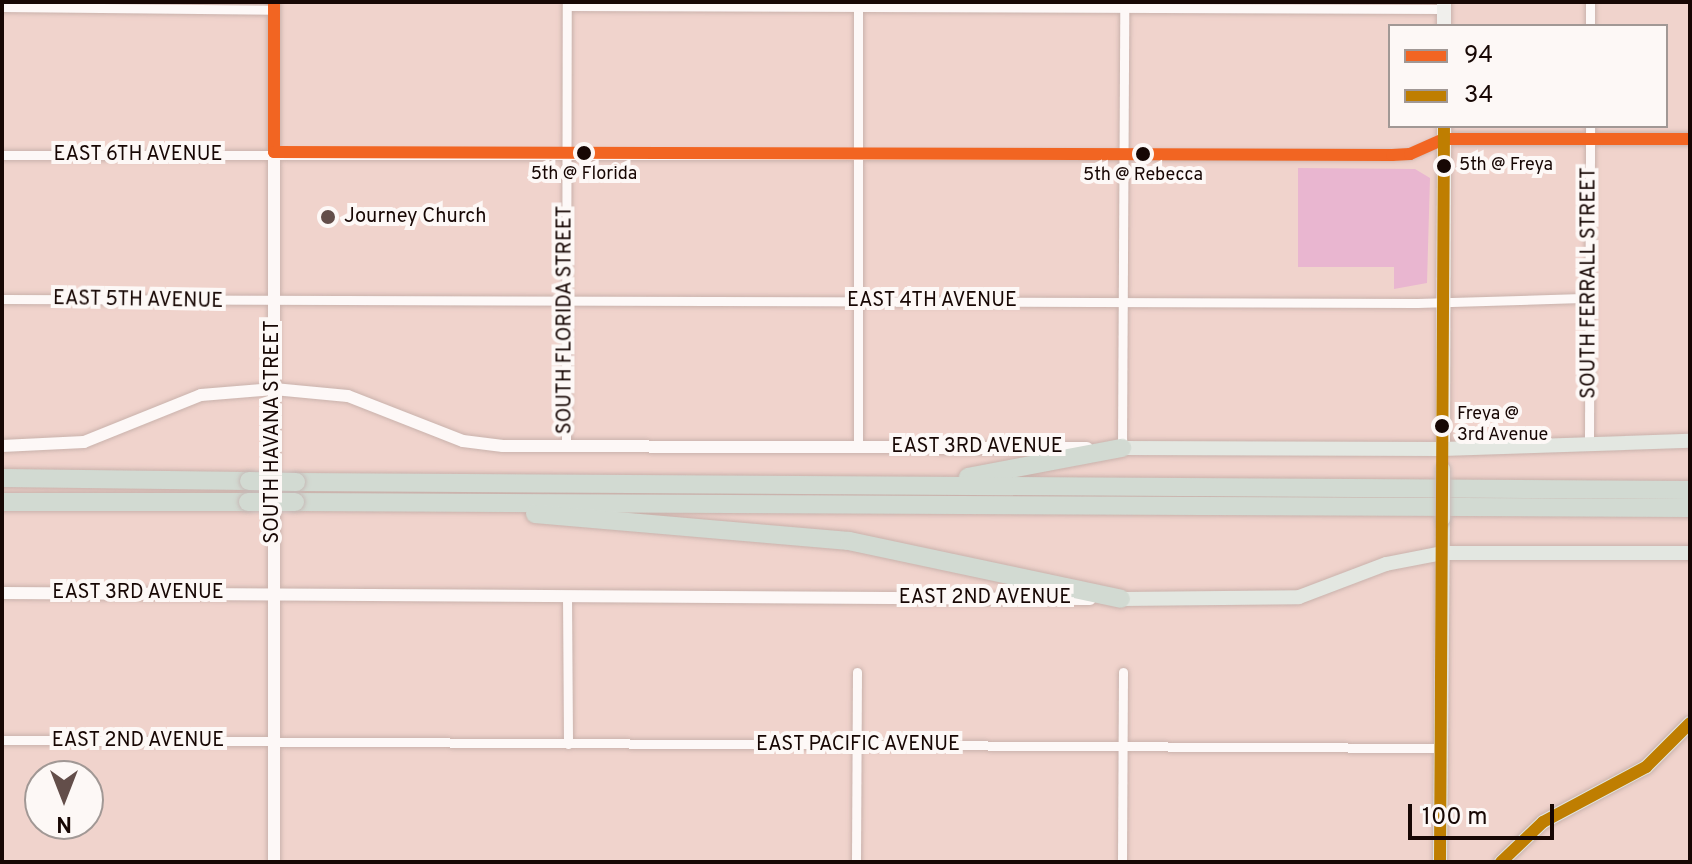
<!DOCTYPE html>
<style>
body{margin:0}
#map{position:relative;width:1692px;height:864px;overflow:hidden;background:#f0d3cc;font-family:Overpass,sans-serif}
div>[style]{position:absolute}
.green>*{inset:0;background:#e9b6d0}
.roads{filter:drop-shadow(0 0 2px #c9b2ac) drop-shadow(0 0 2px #c9b2ac)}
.minor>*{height:9px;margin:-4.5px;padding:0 4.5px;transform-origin:4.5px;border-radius:4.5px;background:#fdf8f7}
.tertiary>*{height:12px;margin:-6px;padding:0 6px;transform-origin:6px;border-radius:6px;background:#fdf8f7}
.secondary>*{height:14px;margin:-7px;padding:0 7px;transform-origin:7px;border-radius:7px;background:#f0efec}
.primary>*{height:14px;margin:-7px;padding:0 7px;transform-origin:7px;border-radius:7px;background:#e3e7e1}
.motorway>*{height:18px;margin:-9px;padding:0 9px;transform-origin:9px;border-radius:9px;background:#d2dad2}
.bridges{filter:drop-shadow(0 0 2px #c6b9b6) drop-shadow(0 0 2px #c6b9b6)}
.primary-bridge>*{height:14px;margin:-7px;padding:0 7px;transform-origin:7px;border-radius:7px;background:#e3e7e1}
.motorway-bridge>*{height:18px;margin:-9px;padding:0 9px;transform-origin:9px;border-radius:9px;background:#d2dad2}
.bus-1>*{height:12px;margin:-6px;padding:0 6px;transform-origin:6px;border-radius:6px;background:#f26522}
.bus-2>*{height:12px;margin:-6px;padding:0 6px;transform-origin:6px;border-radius:6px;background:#bf7e01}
.dots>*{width:22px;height:22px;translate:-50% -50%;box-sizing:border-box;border:4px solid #fdf8f6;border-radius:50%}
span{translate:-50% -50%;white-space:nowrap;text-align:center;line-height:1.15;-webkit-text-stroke:8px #fdf8f6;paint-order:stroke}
.bus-label{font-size:18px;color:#170704}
.left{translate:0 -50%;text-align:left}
.street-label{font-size:20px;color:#170704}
.poi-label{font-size:20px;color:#170704}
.frame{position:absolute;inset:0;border:4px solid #170704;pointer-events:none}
.legend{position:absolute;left:1388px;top:24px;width:280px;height:104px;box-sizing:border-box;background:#fdf8f6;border:2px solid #a19895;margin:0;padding:10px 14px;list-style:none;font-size:24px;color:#170704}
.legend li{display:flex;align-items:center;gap:16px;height:40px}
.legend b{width:40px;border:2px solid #a19895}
.north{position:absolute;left:24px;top:760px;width:80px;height:80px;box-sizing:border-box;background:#fdf8f6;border:2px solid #a19895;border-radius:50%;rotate:180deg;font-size:22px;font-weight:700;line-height:32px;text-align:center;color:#170704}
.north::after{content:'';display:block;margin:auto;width:28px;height:36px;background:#634e4a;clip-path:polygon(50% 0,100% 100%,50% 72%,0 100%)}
.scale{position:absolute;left:1408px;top:804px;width:146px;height:36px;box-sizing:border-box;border:4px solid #170704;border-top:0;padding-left:10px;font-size:24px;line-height:28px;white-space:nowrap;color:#170704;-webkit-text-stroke:6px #fdf8f6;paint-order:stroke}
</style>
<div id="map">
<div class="green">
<div style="clip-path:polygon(1298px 168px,1415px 169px,1430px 178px,1427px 283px,1394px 289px,1394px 267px,1298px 267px)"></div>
</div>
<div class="roads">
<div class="minor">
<div style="left:858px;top:2px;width:444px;rotate:90deg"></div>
<div style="left:567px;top:6px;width:877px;rotate:0.2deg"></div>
<div style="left:2px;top:7px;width:272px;rotate:0.6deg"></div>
<div style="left:1590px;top:26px;width:24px;rotate:-90deg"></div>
<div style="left:2px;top:155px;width:1390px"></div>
<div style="left:1392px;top:155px;width:18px;rotate:-3deg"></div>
<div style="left:1410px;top:154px;width:37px;rotate:-24deg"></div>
<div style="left:2px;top:299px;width:1415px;rotate:0.16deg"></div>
<div style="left:1417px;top:303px;width:173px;rotate:-1.7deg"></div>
<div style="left:1589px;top:441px;width:315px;rotate:-89.8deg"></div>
<div style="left:566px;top:447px;width:445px;rotate:-89.9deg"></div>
<div style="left:1122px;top:448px;width:444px;rotate:-89.7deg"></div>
<div style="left:567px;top:596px;width:148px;rotate:89.6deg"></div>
<div style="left:2px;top:740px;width:1439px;rotate:0.32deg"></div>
<div style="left:856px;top:862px;width:190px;rotate:-89.7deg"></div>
<div style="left:1122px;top:862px;width:190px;rotate:-89.7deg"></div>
</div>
<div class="tertiary">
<div style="left:274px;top:2px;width:860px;rotate:90deg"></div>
<div style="left:1444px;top:139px;width:246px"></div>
<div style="left:2px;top:446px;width:82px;rotate:-2.8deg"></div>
<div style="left:84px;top:442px;width:126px;rotate:-21.9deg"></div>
<div style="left:201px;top:395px;width:73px;rotate:-4.7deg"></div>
<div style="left:274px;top:389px;width:74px;rotate:5.4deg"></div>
<div style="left:348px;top:396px;width:123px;rotate:21.4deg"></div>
<div style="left:463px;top:441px;width:40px;rotate:7.1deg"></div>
<div style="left:503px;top:446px;width:584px;rotate:0.2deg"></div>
<div style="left:2px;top:593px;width:1088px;rotate:0.32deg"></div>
</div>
<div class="secondary">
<div style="left:1444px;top:26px;width:24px;rotate:-90deg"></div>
<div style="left:1443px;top:449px;width:323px;rotate:-89.8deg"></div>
</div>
<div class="primary">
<div style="left:1122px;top:448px;width:321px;rotate:0.2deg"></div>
<div style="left:1443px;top:449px;width:247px;rotate:-1.9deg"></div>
<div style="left:1121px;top:599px;width:178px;rotate:-0.6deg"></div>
<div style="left:1299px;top:597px;width:93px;rotate:-20.8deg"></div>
<div style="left:1386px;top:564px;width:57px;rotate:-11.1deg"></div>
<div style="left:1442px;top:553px;width:248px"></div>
<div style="left:1440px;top:862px;width:343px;rotate:-89.5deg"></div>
<div style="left:1501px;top:862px;width:58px;rotate:-43.6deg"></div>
<div style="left:1543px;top:822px;width:117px;rotate:-28.1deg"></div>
<div style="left:1646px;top:767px;width:62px;rotate:-45deg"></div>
</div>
<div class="motorway">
<div style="left:968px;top:477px;width:157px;rotate:-10.7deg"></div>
<div style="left:2px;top:478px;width:247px;rotate:0.7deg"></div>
<div style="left:296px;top:482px;width:1394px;rotate:0.33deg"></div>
<div style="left:2px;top:502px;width:246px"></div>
<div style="left:295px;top:502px;width:1395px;rotate:0.25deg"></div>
<div style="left:535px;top:514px;width:315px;rotate:4.9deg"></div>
<div style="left:849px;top:541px;width:278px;rotate:12deg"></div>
</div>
</div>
<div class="bridges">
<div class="primary-bridge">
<div style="left:1443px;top:469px;width:50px;rotate:90deg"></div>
</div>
<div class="motorway-bridge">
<div style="left:249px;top:481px;width:47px;rotate:1.2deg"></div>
<div style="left:248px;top:502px;width:47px"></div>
</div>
</div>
<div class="bus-1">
<div style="left:274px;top:2px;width:150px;rotate:90deg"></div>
<div style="left:274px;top:152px;width:1118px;rotate:0.15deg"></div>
<div style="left:1392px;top:155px;width:18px;rotate:-3deg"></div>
<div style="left:1410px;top:154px;width:37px;rotate:-24deg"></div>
<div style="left:1444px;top:139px;width:246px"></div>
</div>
<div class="bus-2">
<div style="left:1440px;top:862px;width:736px;rotate:-89.69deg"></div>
<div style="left:1501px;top:862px;width:58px;rotate:-43.6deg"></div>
<div style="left:1543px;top:822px;width:117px;rotate:-28.1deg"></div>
<div style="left:1646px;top:767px;width:62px;rotate:-45deg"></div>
</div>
<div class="dots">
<div style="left:584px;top:153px;background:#170704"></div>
<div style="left:1143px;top:154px;background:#170704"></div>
<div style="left:1444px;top:166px;background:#170704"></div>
<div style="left:328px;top:217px;background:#634e4a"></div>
<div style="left:1442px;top:426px;background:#170704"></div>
</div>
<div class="bus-label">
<span class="left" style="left:1459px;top:166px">5th @ Freya</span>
<span style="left:584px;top:175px">5th @ Florida</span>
<span style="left:1143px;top:176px">5th @ Rebecca</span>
<span class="left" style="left:1457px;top:426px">Freya @<br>3rd Avenue</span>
</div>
<div class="street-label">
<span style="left:138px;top:155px">EAST 6TH AVENUE</span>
<span style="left:1590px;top:283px;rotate:-90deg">SOUTH FERRALL STREET</span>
<span style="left:138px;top:301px;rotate:1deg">EAST 5TH AVENUE</span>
<span style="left:932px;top:301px">EAST 4TH AVENUE</span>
<span style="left:566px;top:320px;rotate:-90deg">SOUTH FLORIDA STREET</span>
<span style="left:273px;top:432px;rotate:-90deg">SOUTH HAVANA STREET</span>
<span style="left:977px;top:447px">EAST 3RD AVENUE</span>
<span style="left:138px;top:593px">EAST 3RD AVENUE</span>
<span style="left:985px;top:598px">EAST 2ND AVENUE</span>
<span style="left:138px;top:741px">EAST 2ND AVENUE</span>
<span style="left:858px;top:745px">EAST PACIFIC AVENUE</span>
</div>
<div class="poi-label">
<span class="left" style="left:344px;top:217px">Journey Church</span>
</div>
<div class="frame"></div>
<ul class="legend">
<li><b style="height:10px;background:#f26522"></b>94</li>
<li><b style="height:10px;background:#bf7e01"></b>34</li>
</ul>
<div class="north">N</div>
<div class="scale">100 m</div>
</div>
